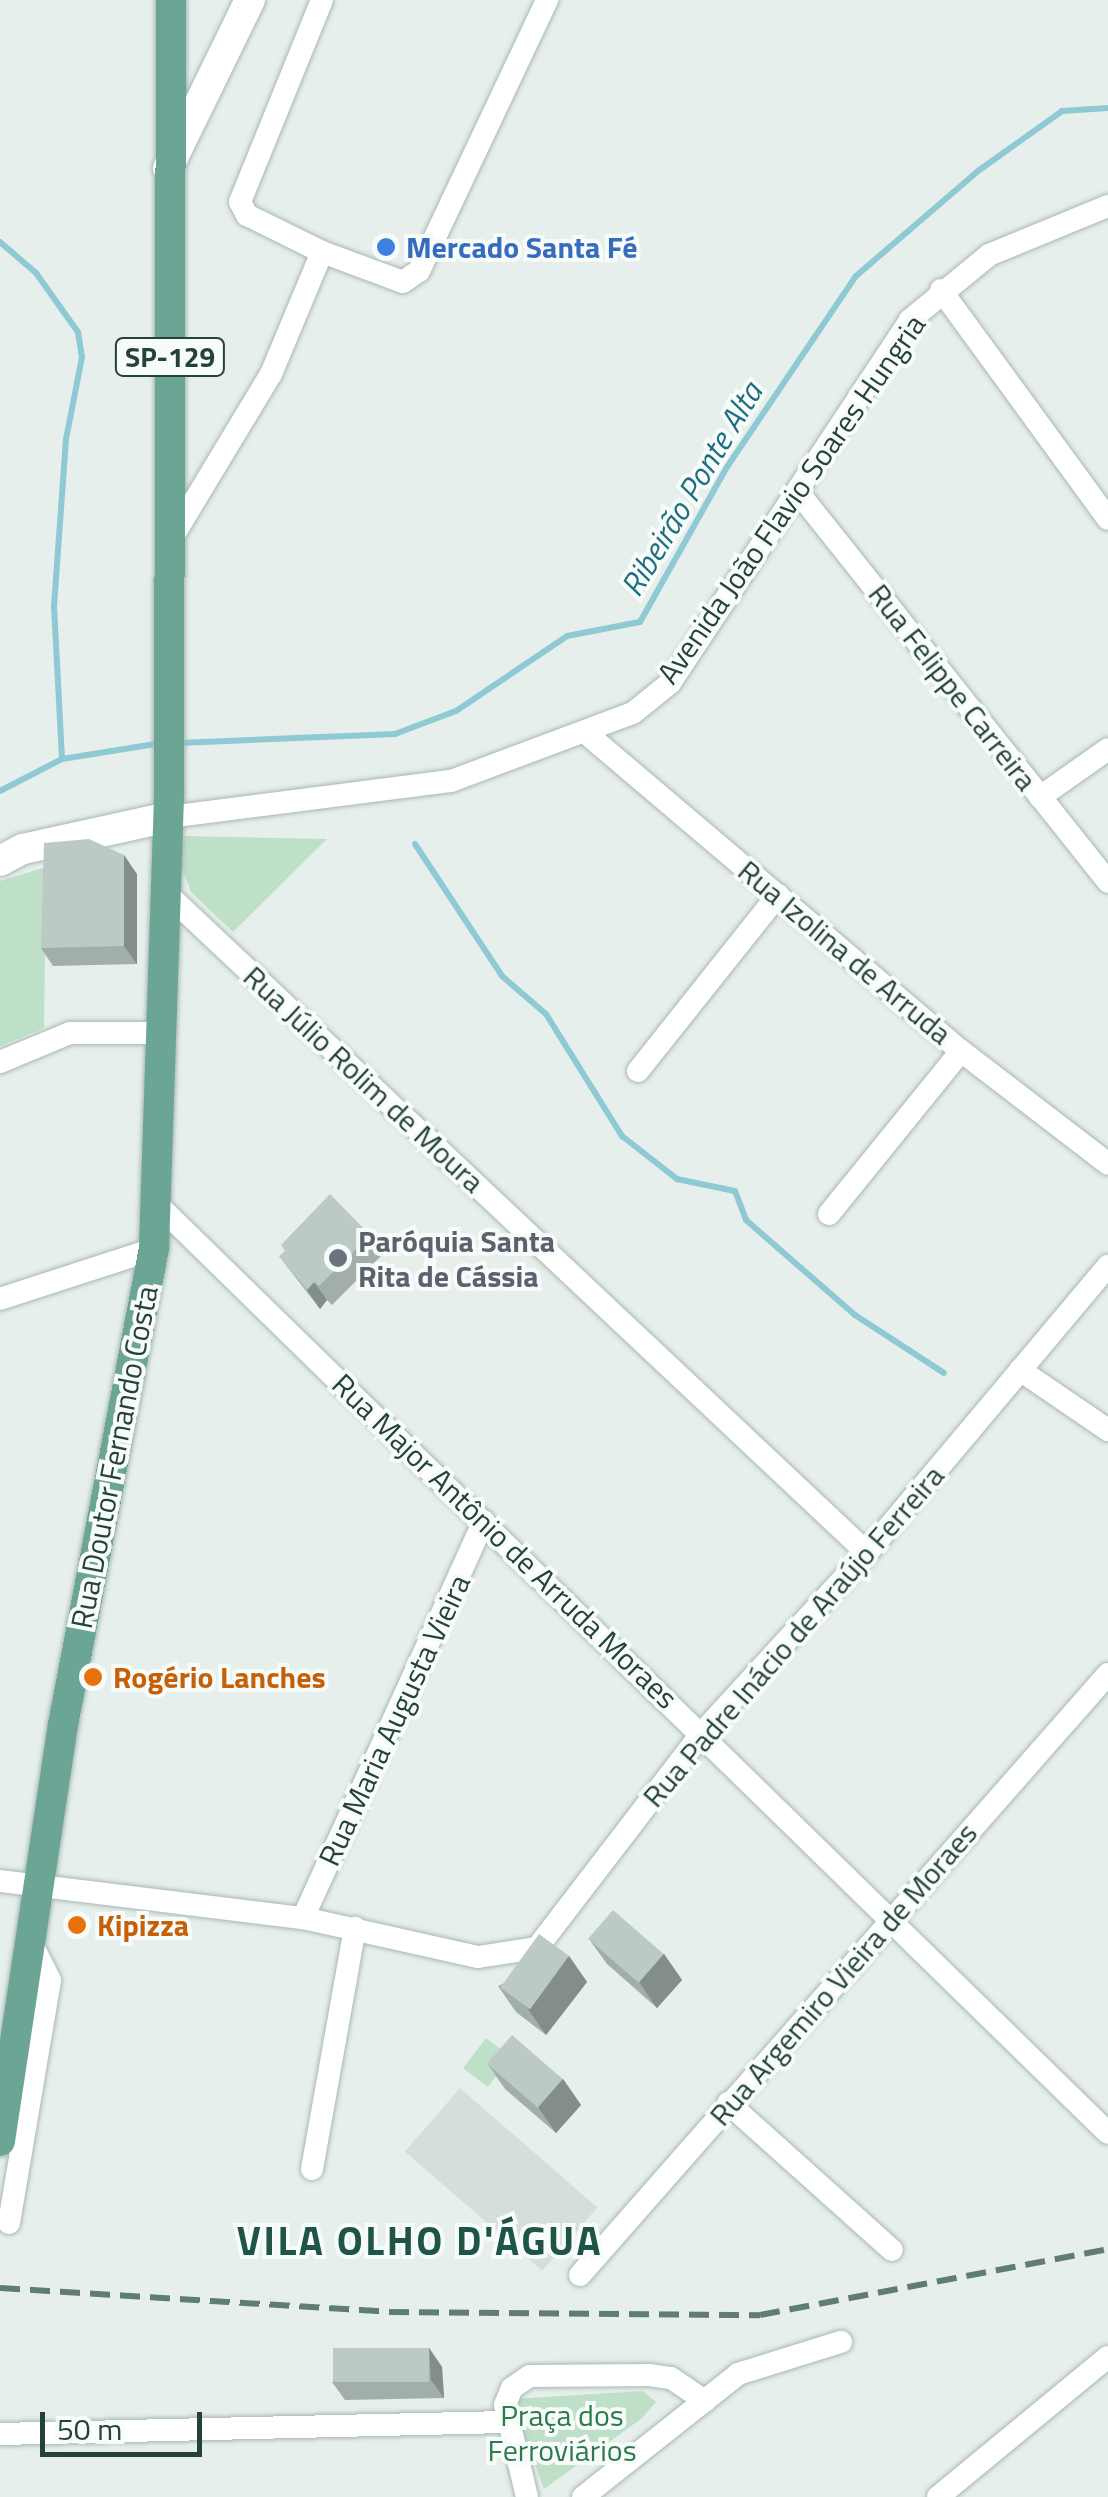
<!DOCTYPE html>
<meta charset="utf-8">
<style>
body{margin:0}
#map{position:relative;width:1108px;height:2497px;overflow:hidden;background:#e6efeb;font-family:"Titillium Web",sans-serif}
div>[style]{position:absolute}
.built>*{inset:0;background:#d4dfda;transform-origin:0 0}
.green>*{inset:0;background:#bfe0c8;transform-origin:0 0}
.stream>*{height:6px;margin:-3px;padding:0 3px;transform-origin:3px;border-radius:3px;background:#8ec9d4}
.roads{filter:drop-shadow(0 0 2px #a8b8b2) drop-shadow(0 0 2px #a8b8b2)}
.minor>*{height:22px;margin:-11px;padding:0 11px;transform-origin:11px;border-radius:11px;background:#fff}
.tertiary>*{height:30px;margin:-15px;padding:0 15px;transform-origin:15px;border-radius:15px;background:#fff}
.secondary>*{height:30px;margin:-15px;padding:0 15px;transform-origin:15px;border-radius:15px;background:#fff}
.primary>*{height:30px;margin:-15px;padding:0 15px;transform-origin:15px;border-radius:15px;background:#6aa596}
.rail>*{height:6px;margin-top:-3px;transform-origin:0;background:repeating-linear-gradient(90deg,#5f7d75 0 20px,transparent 0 30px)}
.wall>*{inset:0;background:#a1aea9}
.shaded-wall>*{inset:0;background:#838d89}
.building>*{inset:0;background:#bbcac4;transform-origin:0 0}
.dots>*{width:28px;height:28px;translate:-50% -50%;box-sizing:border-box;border:5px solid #f7fbf9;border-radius:50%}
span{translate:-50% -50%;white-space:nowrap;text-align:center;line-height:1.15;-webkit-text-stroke:8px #f7fbf9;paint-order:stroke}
.shield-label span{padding:2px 8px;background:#f7fbf9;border:2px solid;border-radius:8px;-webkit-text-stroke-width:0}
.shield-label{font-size:28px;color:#24423a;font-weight:700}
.shop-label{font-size:30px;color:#366cbe;font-weight:700}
.left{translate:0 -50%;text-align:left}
.street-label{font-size:30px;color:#24423a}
.worship-label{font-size:30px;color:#5b616d;font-weight:700}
.food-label{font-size:30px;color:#c56008;font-weight:700}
.park-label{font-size:30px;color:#2d7a4b}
.water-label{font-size:32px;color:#1c6f80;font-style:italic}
.district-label{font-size:40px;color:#1f5548;font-weight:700;letter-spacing:2.5px}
.scale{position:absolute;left:40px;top:2412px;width:162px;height:45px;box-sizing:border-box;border:5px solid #24423a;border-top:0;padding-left:12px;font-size:30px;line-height:35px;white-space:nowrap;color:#24423a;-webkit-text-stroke:8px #f7fbf9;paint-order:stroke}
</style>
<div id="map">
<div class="built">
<div style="left:460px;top:2088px;width:182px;height:84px;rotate:41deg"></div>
</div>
<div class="green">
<div style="clip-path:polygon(185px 836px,327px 839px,233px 932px,191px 892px,179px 859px)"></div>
<div style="clip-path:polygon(46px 867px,44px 1028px,0 1046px,0 881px)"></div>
<div style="left:486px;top:2038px;width:31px;height:38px;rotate:37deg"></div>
<div style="clip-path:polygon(643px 2391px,656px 2402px,641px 2419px,544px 2489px,511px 2399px)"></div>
</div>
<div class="stream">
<div style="left:0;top:242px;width:48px;rotate:40.7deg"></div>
<div style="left:36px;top:273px;width:72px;rotate:54.6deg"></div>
<div style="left:78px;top:332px;width:25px;rotate:81deg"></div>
<div style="left:82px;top:357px;width:84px;rotate:101deg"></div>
<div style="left:66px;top:439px;width:167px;rotate:94.1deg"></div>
<div style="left:54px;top:606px;width:153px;rotate:87deg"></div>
<div style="left:179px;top:743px;width:216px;rotate:-2.4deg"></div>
<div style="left:395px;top:734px;width:65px;rotate:-20.7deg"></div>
<div style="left:456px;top:711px;width:134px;rotate:-34deg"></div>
<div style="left:567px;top:636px;width:74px;rotate:-10.9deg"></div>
<div style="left:640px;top:622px;width:178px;rotate:-60.7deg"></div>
<div style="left:727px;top:467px;width:230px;rotate:-56deg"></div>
<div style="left:856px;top:276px;width:161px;rotate:-40.7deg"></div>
<div style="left:978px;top:171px;width:103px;rotate:-35.5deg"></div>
<div style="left:1062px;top:111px;width:46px;rotate:-3.7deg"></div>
<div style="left:0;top:791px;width:70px;rotate:-27.3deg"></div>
<div style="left:62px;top:759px;width:101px;rotate:-9.1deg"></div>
<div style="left:415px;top:844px;width:158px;rotate:56.6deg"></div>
<div style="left:502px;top:976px;width:58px;rotate:40.8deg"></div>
<div style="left:546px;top:1014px;width:144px;rotate:58.1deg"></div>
<div style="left:622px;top:1136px;width:70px;rotate:38deg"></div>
<div style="left:677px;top:1179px;width:59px;rotate:11.7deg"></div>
<div style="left:735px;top:1191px;width:31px;rotate:69deg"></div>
<div style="left:746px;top:1220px;width:145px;rotate:41.1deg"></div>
<div style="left:855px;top:1315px;width:106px;rotate:33.1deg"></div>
</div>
<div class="roads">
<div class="minor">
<div style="left:322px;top:0;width:218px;rotate:112.1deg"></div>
<div style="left:240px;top:202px;width:15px;rotate:62deg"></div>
<div style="left:247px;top:215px;width:84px;rotate:26.3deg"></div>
<div style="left:322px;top:252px;width:86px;rotate:20.3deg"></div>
<div style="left:403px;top:282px;width:19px;rotate:-35deg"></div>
<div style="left:419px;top:271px;width:300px;rotate:-64.7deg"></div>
<div style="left:941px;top:290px;width:283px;rotate:53.9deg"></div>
<div style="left:798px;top:492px;width:498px;rotate:51.5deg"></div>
<div style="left:172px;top:538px;width:192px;rotate:-58.9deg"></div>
<div style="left:271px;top:374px;width:132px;rotate:-67.3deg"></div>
<div style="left:587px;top:734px;width:490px;rotate:40.3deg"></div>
<div style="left:961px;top:1051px;width:185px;rotate:37.5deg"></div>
<div style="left:1040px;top:797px;width:83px;rotate:-35.2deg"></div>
<div style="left:169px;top:817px;width:284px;rotate:-7.3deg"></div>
<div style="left:451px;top:781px;width:194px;rotate:-20.5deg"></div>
<div style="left:633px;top:713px;width:48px;rotate:-39deg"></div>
<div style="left:670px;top:683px;width:435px;rotate:-56.5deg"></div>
<div style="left:910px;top:320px;width:102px;rotate:-39.4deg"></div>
<div style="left:989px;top:255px;width:129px;rotate:-22.4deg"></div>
<div style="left:166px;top:893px;width:963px;rotate:43.27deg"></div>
<div style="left:0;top:1062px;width:76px;rotate:-22.5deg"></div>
<div style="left:70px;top:1033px;width:94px"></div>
<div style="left:638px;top:1071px;width:225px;rotate:-51.5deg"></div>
<div style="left:157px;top:1204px;width:1329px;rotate:44.33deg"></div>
<div style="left:829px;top:1214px;width:210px;rotate:-51deg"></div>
<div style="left:0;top:1299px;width:162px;rotate:-18deg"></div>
<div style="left:1020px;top:1370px;width:107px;rotate:34.3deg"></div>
<div style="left:0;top:1881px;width:305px;rotate:7deg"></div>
<div style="left:303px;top:1918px;width:179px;rotate:12.6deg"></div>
<div style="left:478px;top:1957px;width:60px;rotate:-8.7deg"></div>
<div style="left:537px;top:1948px;width:271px;rotate:-52.5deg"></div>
<div style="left:702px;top:1733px;width:244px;rotate:-47.5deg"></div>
<div style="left:867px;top:1553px;width:375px;rotate:-50deg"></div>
<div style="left:303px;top:1918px;width:436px;rotate:-65.5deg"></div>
<div style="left:728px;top:2103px;width:220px;rotate:41.9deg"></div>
<div style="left:312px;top:2169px;width:245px;rotate:-79.9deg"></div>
<div style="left:9px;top:2223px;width:246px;rotate:-80.4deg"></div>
<div style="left:50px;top:1980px;width:37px;rotate:-117deg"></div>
<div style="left:580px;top:2275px;width:800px;rotate:-48.7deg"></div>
<div style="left:0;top:2434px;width:505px;rotate:-1.36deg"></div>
<div style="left:527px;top:2497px;width:95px;rotate:-103.4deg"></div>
<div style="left:505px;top:2405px;width:18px;rotate:-68deg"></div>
<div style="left:512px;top:2388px;width:22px;rotate:-34deg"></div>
<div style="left:530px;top:2376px;width:119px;rotate:-0.5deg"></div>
<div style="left:649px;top:2375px;width:22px;rotate:8deg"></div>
<div style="left:671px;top:2378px;width:41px;rotate:34.1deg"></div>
<div style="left:583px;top:2497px;width:198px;rotate:-38.4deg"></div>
<div style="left:738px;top:2374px;width:108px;rotate:-17.3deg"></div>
<div style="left:938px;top:2497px;width:220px;rotate:-39.5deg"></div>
</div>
<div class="tertiary">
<div style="left:168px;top:168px;width:187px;rotate:-64deg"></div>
</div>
<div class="secondary">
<div style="left:0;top:861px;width:26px;rotate:-28deg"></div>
<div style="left:23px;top:849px;width:149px;rotate:-12.4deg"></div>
</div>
<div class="primary">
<div style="left:0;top:2141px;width:421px;rotate:-81.4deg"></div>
<div style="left:63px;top:1725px;width:485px;rotate:-79.2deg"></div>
<div style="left:154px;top:1249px;width:458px;rotate:-88.1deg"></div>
<div style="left:169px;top:791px;width:791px;rotate:-89.86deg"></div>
</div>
</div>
<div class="rail">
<div style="left:0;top:2288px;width:390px;rotate:3.5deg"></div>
<div style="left:389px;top:2312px;width:371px;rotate:0.5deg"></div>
<div style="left:760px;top:2315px;width:354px;rotate:-10.7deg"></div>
</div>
<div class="wall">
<div style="clip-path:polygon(137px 874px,137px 964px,53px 966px,41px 948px)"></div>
<div style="clip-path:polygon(370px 1235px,383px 1254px,332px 1305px,327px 1300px,320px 1309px,279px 1256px)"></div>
<div style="clip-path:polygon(589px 1939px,664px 1954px,682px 1980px,657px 2008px,607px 1964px)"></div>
<div style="clip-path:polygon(569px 1956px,587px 1982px,546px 2035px,516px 2012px,498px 1986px)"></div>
<div style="clip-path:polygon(487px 2063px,563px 2079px,581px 2105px,556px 2133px,505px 2089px)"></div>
<div style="clip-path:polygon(429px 2348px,442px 2367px,444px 2398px,345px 2400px,332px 2382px)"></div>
</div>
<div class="shaded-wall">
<div style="clip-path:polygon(124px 855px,137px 874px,137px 964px,124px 946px)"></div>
<div style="clip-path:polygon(314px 1282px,327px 1300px,320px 1309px,307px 1290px)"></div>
<div style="clip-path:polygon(664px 1954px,682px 1980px,657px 2008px,639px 1982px)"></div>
<div style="clip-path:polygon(569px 1956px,587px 1982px,546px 2035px,528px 2009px)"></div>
<div style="clip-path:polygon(563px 2079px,581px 2105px,556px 2133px,538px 2107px)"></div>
<div style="clip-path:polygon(429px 2348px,442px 2367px,444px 2398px,431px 2380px)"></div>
</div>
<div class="building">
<div style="clip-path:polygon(89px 839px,124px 855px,124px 946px,41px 948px,44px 843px)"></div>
<div style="clip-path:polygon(330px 1194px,370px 1235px,319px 1286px,314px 1282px,307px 1290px,279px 1256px,285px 1251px,281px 1245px)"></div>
<div style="left:613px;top:1910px;width:67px;height:38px;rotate:41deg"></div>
<div style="left:539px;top:1934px;width:37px;height:66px;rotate:36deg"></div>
<div style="left:512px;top:2035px;width:67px;height:38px;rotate:41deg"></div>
<div style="left:333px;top:2348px;width:96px;height:34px"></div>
</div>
<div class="dots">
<div style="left:386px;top:247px;background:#3f7fe0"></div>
<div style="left:338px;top:1258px;background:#6b7280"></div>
<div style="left:93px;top:1677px;background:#e8710a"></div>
<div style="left:77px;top:1925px;background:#e8710a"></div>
</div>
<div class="shield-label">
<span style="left:170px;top:357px">SP-129</span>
</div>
<div class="shop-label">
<span class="left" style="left:406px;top:247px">Mercado Santa Fé</span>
</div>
<div class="street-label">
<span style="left:791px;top:499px;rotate:-55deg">Avenida João Flavio Soares Hungria</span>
<span style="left:953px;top:687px;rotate:52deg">Rua Felippe Carreira</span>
<span style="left:845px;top:952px;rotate:40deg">Rua Izolina de Arruda</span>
<span style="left:364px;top:1079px;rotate:43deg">Rua Júlio Rolim de Moura</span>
<span style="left:114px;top:1457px;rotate:-79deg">Rua Doutor Fernando Costa</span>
<span style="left:505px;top:1541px;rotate:44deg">Rua Major Antônio de Arruda Moraes</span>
<span style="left:793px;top:1636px;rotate:-49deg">Rua Padre Inácio de Araújo Ferreira</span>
<span style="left:394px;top:1720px;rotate:-65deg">Rua Maria Augusta Vieira</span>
<span style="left:843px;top:1974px;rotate:-49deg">Rua Argemiro Vieira de Moraes</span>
</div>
<div class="worship-label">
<span class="left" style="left:358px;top:1258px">Paróquia Santa<br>Rita de Cássia</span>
</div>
<div class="food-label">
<span class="left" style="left:113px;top:1677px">Rogério Lanches</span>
<span class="left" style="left:97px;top:1925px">Kipizza</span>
</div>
<div class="park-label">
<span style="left:562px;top:2432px">Praça dos<br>Ferroviários</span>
</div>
<div class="water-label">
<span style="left:691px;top:489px;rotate:-59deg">Ribeirão Ponte Alta</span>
</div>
<div class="district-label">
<span style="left:420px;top:2241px">VILA OLHO D'ÁGUA</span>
</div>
<div class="scale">50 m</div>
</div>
